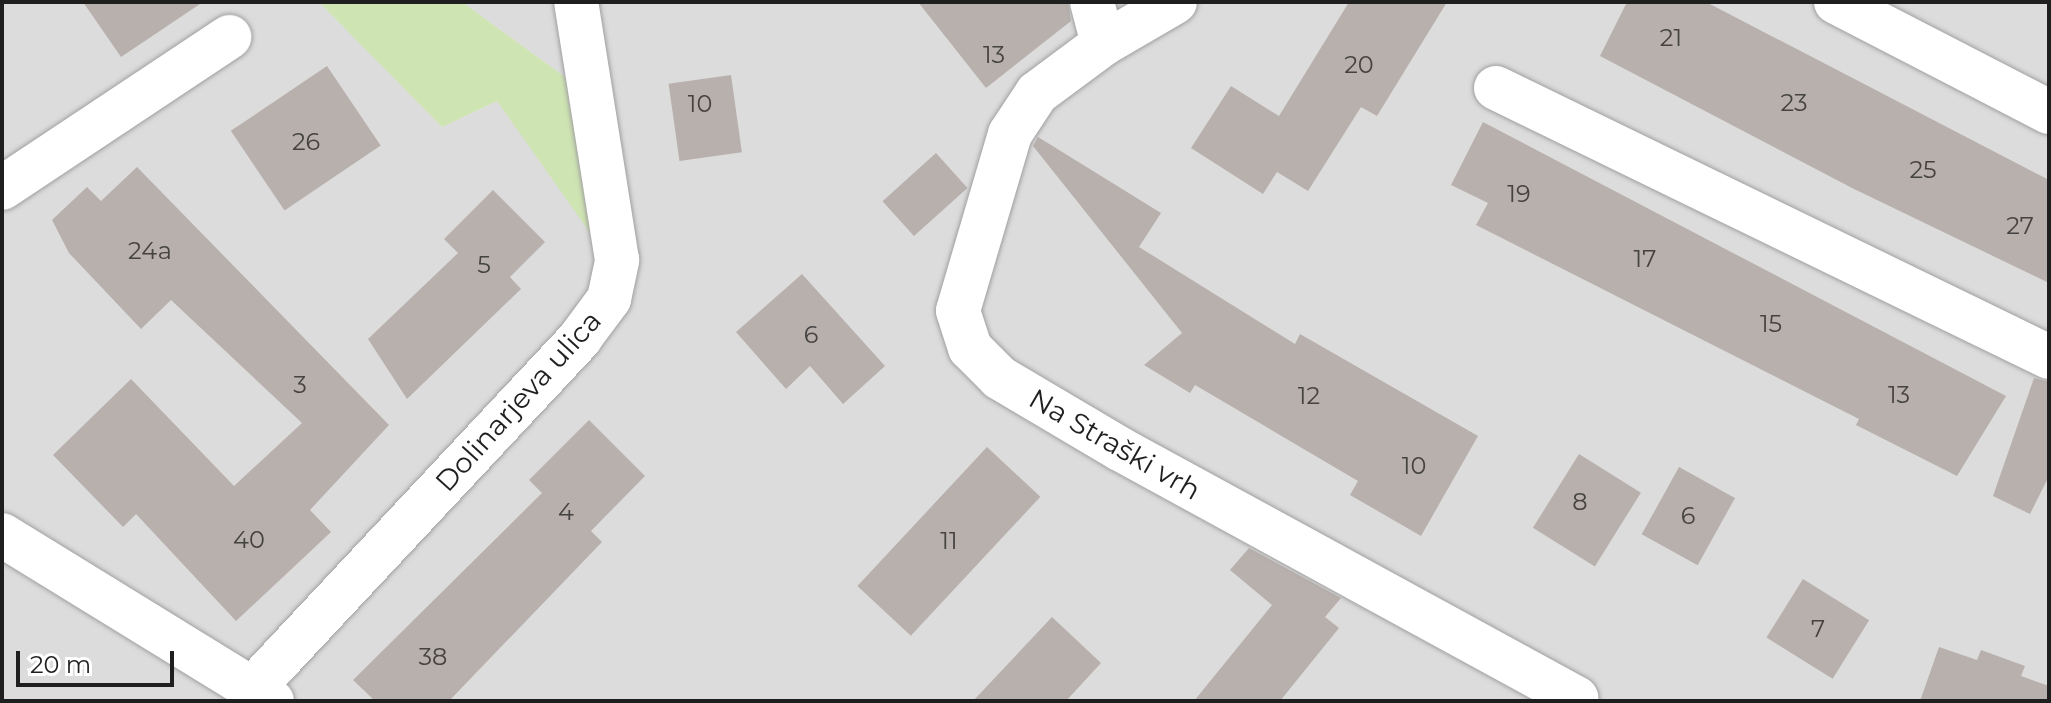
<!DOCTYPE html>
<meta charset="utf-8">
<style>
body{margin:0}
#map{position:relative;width:2051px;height:703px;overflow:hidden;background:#efebe6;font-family:Montserrat,sans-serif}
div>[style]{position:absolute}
.residential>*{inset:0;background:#dddcdc}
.grass>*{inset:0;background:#cee4b2}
.building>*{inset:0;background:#b8b0ac;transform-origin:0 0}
.roads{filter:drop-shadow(0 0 2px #a0a0a0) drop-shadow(0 0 2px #a0a0a0)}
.minor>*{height:44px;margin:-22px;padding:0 22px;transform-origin:22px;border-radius:22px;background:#fff}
span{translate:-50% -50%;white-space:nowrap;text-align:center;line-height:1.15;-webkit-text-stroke:6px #fff;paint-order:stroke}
.number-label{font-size:24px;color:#454342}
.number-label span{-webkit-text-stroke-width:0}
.street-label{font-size:28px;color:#1f1f1f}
.frame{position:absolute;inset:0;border:4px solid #1f1f1f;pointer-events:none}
.scale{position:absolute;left:16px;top:651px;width:158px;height:36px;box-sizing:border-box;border:4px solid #1f1f1f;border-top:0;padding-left:10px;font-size:24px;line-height:28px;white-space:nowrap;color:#1f1f1f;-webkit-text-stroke:6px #fff;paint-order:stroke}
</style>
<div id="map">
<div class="residential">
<div style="clip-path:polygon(2px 2px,320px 3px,442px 127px,497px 101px,576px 85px,462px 2px,2049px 2px,2049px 701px,2px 701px)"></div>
</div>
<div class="grass">
<div style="clip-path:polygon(253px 2px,462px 2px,576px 85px,593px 237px,497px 101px,442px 127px,320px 3px)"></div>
</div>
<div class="building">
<div style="clip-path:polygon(83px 2px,203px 2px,121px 57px)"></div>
<div style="clip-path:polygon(918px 2px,1068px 2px,1071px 21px,986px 88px)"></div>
<div style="clip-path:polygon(1349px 2px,1447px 2px,1377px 116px,1361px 107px,1308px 191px,1277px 172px,1263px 194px,1191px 148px,1231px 86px,1279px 116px)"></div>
<div style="clip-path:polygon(1627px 2px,1706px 2px,2049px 180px,2049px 283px,1852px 188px,1600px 56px)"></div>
<div style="left:327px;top:66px;width:96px;height:116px;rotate:56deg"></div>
<div style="left:731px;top:75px;width:78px;height:63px;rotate:82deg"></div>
<div style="clip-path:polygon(1483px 122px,2006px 396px,1957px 476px,1856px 425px,1859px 419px,1476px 225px,1488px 203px,1451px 185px)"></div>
<div style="clip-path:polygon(1038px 137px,1161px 213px,1139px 247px,1295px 344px,1300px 334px,1478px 436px,1421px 536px,1350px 495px,1358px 481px,1195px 385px,1190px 393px,1144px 365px,1182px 333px,1033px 146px)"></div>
<div style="left:936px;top:153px;width:47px;height:72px;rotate:48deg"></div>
<div style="clip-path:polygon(137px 167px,389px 425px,310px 510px,331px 532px,236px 621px,136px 514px,123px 527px,53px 455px,131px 379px,234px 486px,302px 423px,171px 300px,141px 329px,69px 253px,52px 220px,87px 187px,101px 201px)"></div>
<div style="clip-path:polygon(493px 190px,545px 242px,510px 277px,521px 289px,407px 399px,368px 339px,458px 253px,444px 239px)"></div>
<div style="clip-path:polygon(802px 274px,885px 366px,843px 404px,810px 366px,786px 389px,736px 332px)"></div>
<div style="clip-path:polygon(2034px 378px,2049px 382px,2049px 476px,2030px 514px,1993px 496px)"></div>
<div style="clip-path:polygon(589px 420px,645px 476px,591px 531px,602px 542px,449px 701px,375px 701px,353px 680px,542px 493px,529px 480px)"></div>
<div style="left:987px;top:447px;width:73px;height:190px;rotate:43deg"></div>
<div style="left:1579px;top:454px;width:73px;height:87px;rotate:32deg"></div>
<div style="left:1679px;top:467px;width:64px;height:77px;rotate:29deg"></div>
<div style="clip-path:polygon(1249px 548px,1341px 598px,1325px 617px,1339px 628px,1280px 701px,1194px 701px,1272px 605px,1230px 570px)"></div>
<div style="left:1803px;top:579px;width:78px;height:69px;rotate:32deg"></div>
<div style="clip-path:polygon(1052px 617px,1101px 663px,1066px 701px,973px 701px)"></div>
<div style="clip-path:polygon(1939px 647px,1977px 660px,1981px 650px,2025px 666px,2021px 676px,2049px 686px,2049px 701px,1920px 701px)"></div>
</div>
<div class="roads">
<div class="minor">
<div style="left:1092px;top:2px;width:43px;rotate:75.3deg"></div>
<div style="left:1175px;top:2px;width:83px;rotate:149.7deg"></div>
<div style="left:1103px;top:44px;width:82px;rotate:143.4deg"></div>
<div style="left:1037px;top:93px;width:49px;rotate:123.4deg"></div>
<div style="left:1010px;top:134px;width:184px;rotate:106.4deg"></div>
<div style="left:958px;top:311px;width:39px;rotate:72deg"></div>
<div style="left:970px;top:348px;width:42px;rotate:45deg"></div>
<div style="left:1000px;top:378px;width:139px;rotate:30.6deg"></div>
<div style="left:1120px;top:449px;width:520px;rotate:28.64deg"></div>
<div style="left:1576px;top:698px;width:4px;rotate:135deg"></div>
<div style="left:1836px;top:2px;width:240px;rotate:27.3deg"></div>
<div style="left:1496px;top:88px;width:615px;rotate:25.94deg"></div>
<div style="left:2px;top:188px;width:273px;rotate:-33.6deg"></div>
<div style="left:2px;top:535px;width:317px;rotate:31.6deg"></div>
<div style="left:253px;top:688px;width:479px;rotate:-46.9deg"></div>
<div style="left:580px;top:338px;width:49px;rotate:-53.4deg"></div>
<div style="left:609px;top:299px;width:40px;rotate:-78deg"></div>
<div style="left:617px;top:260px;width:261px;rotate:-99deg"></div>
</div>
</div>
<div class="number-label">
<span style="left:1671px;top:38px">21</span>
<span style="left:994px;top:55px">13</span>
<span style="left:1359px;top:65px">20</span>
<span style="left:1794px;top:103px">23</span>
<span style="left:700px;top:104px">10</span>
<span style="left:306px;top:142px">26</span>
<span style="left:1923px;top:170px">25</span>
<span style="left:1519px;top:194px">19</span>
<span style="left:2020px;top:226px">27</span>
<span style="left:150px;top:251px">24a</span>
<span style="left:1645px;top:259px">17</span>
<span style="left:484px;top:265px">5</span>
<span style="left:1771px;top:324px">15</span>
<span style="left:811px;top:335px">6</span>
<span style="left:300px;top:385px">3</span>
<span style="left:1899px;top:395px">13</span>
<span style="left:1309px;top:396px">12</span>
<span style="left:1414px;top:466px">10</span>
<span style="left:1580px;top:502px">8</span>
<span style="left:566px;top:512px">4</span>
<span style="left:1688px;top:516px">6</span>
<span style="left:249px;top:540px">40</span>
<span style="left:949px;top:541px">11</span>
<span style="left:1818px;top:629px">7</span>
<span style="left:433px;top:657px">38</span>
</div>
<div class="street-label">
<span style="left:518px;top:401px;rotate:-48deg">Dolinarjeva ulica</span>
<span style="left:1115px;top:444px;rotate:30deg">Na Straški vrh</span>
</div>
<div class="frame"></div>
<div class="scale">20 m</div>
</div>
